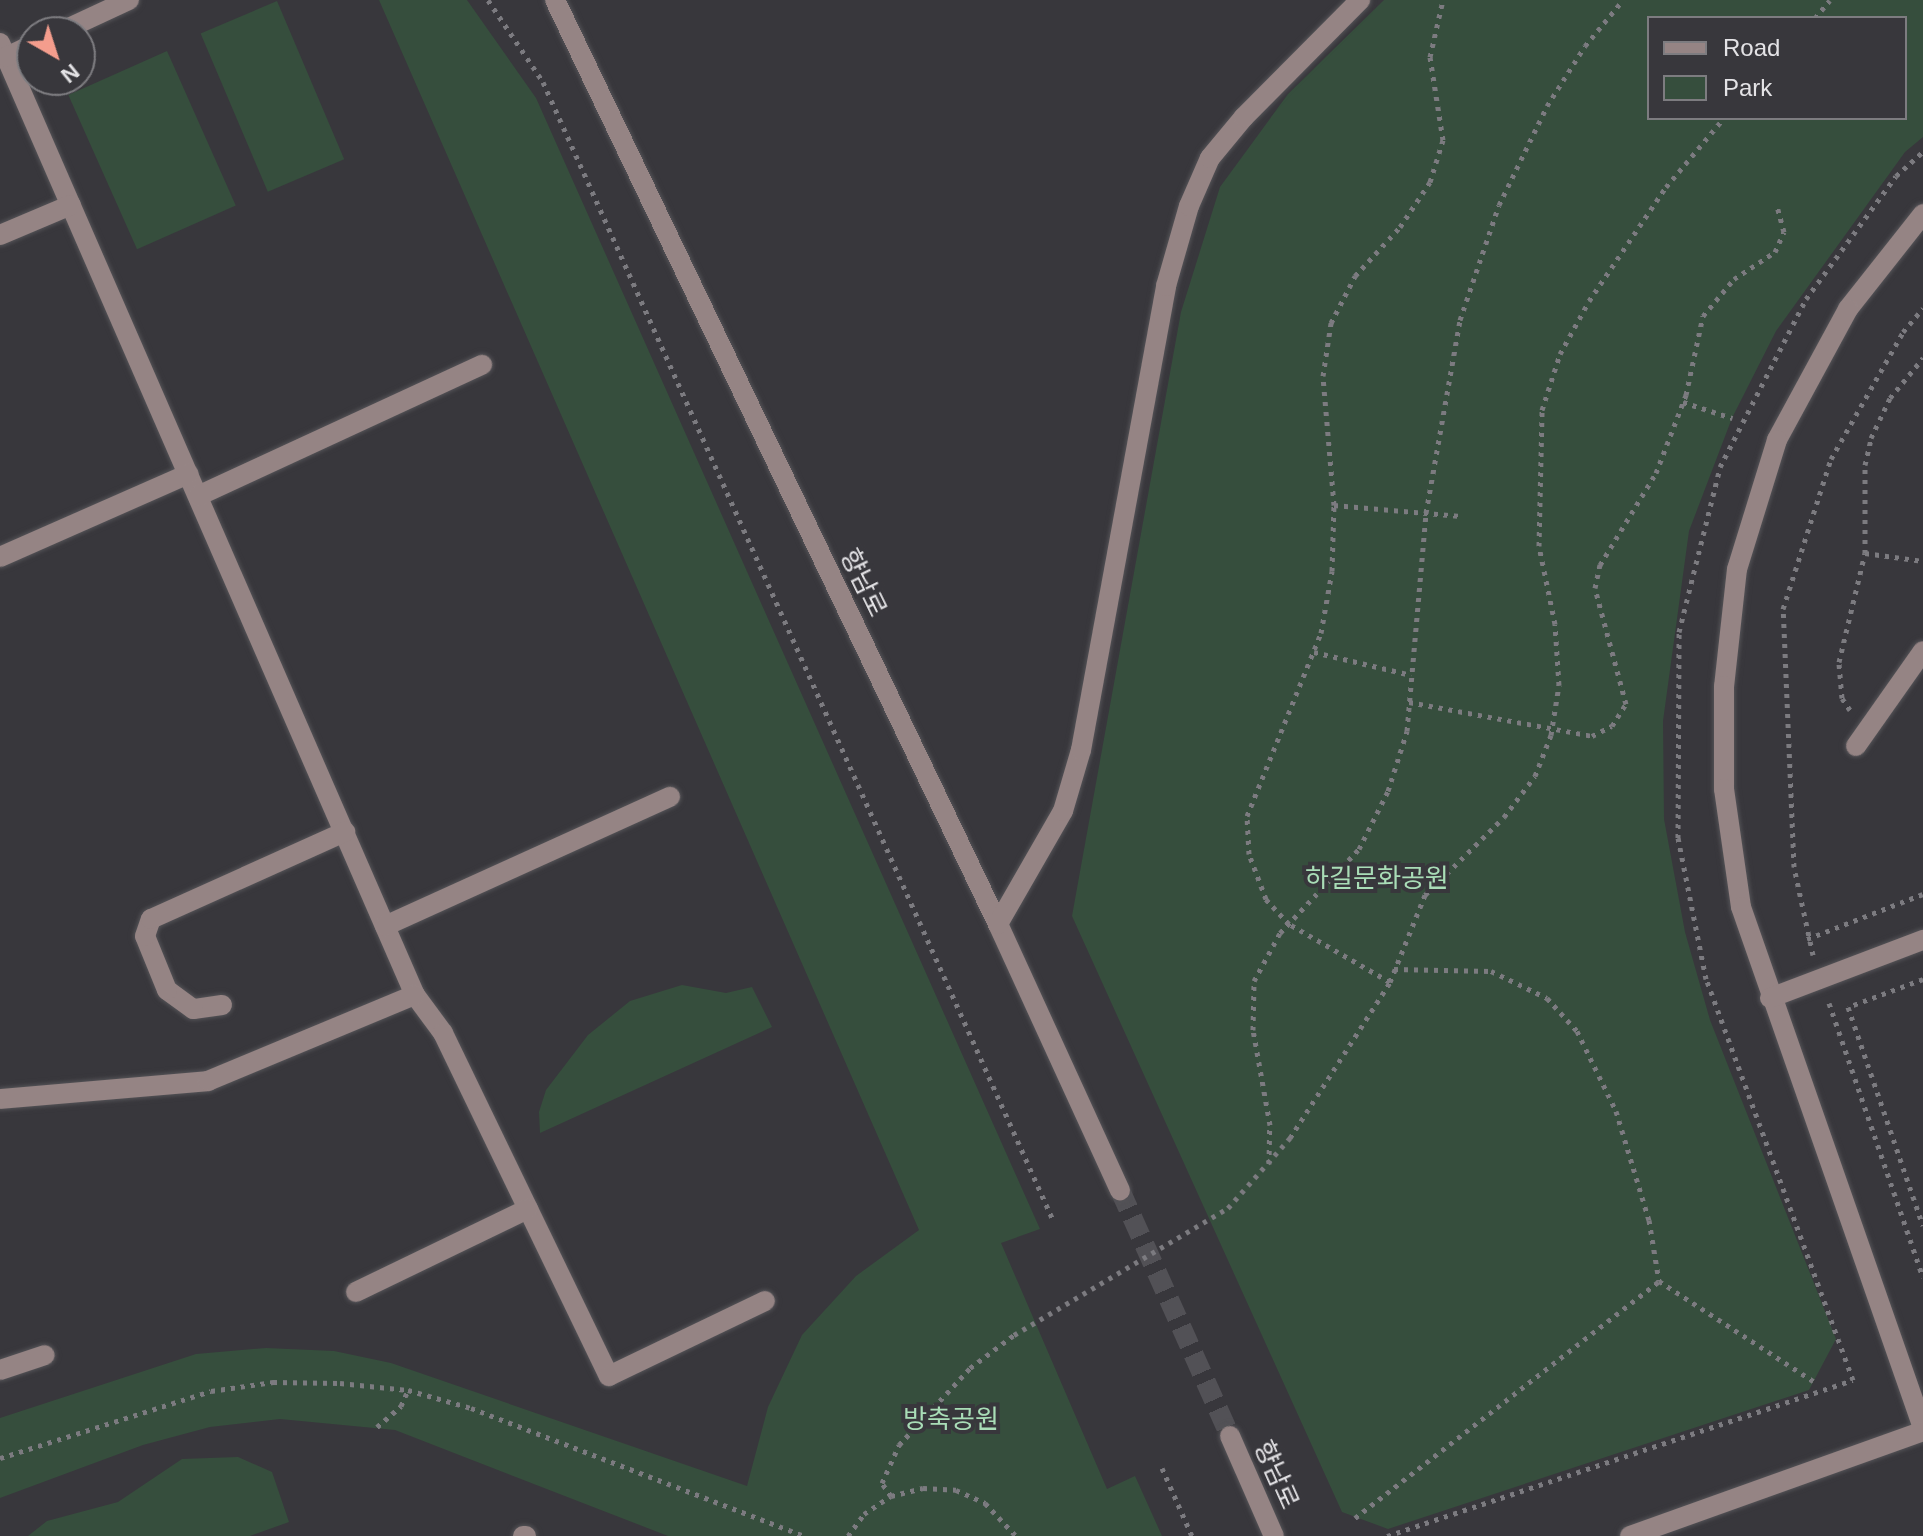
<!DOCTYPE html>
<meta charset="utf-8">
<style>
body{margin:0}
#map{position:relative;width:1923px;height:1536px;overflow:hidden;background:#38373c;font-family:Helvetica,"Noto Sans KR",sans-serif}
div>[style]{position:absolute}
.green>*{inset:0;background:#364e3d;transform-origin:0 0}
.minor-tunnel>*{height:20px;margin-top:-10px;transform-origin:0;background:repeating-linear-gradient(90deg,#525156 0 20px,transparent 0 30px)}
.path>*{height:5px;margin-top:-2.5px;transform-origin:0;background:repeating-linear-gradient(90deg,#7c7b80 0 4px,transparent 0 10px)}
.roads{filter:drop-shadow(0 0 2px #545357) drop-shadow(0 0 2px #545357)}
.minor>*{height:20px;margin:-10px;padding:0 10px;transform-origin:10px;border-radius:10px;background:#958484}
.path-bridge>*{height:5px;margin-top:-2.5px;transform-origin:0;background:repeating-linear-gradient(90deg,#7c7b80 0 4px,transparent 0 10px)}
span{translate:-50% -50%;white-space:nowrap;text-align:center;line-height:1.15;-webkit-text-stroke:8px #38373c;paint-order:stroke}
.street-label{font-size:26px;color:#e4e3e6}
.park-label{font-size:26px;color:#a9ddb7}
.legend{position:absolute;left:1647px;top:16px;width:260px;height:104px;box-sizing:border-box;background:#38373c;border:2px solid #7d7c80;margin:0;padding:10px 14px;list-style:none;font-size:24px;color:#e4e3e6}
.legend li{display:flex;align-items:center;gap:16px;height:40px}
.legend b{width:40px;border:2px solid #7d7c80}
.north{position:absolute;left:16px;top:16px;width:80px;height:80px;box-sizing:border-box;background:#38373c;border:2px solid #7d7c80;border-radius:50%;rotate:141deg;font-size:22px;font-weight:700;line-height:32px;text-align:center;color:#e4e3e6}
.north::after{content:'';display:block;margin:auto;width:28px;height:36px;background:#f49d8d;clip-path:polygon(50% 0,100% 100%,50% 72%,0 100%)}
</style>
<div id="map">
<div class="green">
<div style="clip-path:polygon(379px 0,467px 0,536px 98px,1040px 1229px,1001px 1243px,1107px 1489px,1135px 1476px,1162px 1536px,668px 1536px,395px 1430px,280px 1419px,210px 1427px,143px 1445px,0 1498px,0 1418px,196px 1354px,266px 1348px,334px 1351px,391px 1363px,747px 1486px,768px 1407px,802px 1335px,856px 1276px,919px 1230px)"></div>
<div style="clip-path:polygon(evenodd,1384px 0,1923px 0,1923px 137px,1905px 152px,1776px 331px,1732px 418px,1689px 531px,1663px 721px,1664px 819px,1685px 932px,1710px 1020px,1836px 1339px,1809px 1390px,1388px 1529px,1342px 1512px,1072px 916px,1181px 312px,1220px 187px,1288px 94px,1384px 0,1649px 18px,1905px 18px,1905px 118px,1649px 118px,1649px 18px)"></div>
<div style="left:277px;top:1px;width:172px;height:83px;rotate:67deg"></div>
<div style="left:167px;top:51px;width:169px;height:108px;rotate:66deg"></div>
<div style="clip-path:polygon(682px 985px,726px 993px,752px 987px,772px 1027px,540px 1133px,539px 1112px,546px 1090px,588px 1035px,630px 1001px)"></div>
<div style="clip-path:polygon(238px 1457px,272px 1472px,289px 1522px,250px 1536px,28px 1536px,47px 1521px,118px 1502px,182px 1459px)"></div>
</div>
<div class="minor-tunnel">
<div style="left:1120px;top:1190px;width:269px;rotate:65.9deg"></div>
</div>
<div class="path">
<div style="left:488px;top:0;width:99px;rotate:56.1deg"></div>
<div style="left:543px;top:82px;width:1249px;rotate:65.86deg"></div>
<div style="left:1815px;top:18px;width:23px;rotate:-50deg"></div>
<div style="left:1683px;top:402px;width:52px;rotate:18.1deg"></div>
<div style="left:1334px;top:505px;width:127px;rotate:5deg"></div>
<div style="left:1865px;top:553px;width:59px;rotate:7.9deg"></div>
<div style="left:1314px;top:652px;width:100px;rotate:13.3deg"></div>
<div style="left:1409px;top:702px;width:186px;rotate:10.5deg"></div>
<div style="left:1592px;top:736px;width:22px;rotate:-27deg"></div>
<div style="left:1612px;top:726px;width:26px;rotate:-58deg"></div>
<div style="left:1626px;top:704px;width:120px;rotate:-105deg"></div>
<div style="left:1595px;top:588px;width:24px;rotate:-78deg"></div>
<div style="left:1600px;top:565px;width:108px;rotate:-58.7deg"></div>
<div style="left:1656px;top:473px;width:84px;rotate:-69deg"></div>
<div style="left:1686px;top:395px;width:81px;rotate:-77.9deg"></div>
<div style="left:1703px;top:316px;width:48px;rotate:-50deg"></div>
<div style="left:1734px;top:279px;width:49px;rotate:-33.4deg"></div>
<div style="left:1775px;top:252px;width:22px;rotate:-66deg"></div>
<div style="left:1784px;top:232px;width:28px;rotate:-105deg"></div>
<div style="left:1850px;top:710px;width:14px;rotate:-124deg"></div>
<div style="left:1842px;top:698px;width:36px;rotate:-95deg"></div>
<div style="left:1839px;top:662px;width:112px;rotate:-76.6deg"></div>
<div style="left:1865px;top:553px;width:88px;rotate:-90deg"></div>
<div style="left:1865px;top:465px;width:28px;rotate:-77deg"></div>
<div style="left:1871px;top:438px;width:44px;rotate:-64.6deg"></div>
<div style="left:1890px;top:398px;width:52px;rotate:-50.5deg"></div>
<div style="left:1807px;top:939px;width:124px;rotate:-21.2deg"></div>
<div style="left:1813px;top:955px;width:90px;rotate:-102.2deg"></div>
<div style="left:1794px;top:867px;width:258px;rotate:-92.4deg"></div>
<div style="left:1783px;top:609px;width:157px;rotate:-72.3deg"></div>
<div style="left:1831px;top:459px;width:146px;rotate:-60.4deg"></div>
<div style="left:1903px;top:332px;width:31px;rotate:-50deg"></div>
<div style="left:1394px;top:969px;width:97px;rotate:1.2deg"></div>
<div style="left:1491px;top:971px;width:62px;rotate:25.7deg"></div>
<div style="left:1547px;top:998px;width:45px;rotate:47.7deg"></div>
<div style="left:1577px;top:1031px;width:89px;rotate:64deg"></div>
<div style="left:1616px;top:1111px;width:114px;rotate:73.2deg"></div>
<div style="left:1649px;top:1220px;width:62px;rotate:80.7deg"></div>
<div style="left:1659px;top:1281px;width:184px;rotate:33deg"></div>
<div style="left:1923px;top:979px;width:80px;rotate:159.5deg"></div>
<div style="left:1848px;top:1007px;width:231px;rotate:71.1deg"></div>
<div style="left:1390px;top:982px;width:116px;rotate:-150.1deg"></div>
<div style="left:1289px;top:924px;width:34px;rotate:-133deg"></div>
<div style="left:1266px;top:899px;width:48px;rotate:-110.7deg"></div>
<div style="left:1249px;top:854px;width:38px;rotate:-93deg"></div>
<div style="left:1247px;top:816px;width:197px;rotate:-68deg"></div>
<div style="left:1321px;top:633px;width:63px;rotate:-79.9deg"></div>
<div style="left:1332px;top:571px;width:66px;rotate:-88.3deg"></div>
<div style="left:1334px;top:505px;width:129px;rotate:-94.9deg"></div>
<div style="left:1323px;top:376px;width:54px;rotate:-81.4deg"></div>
<div style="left:1331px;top:323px;width:53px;rotate:-62.9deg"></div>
<div style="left:1355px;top:276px;width:67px;rotate:-47.4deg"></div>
<div style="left:1400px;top:227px;width:54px;rotate:-56.3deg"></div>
<div style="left:1430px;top:182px;width:44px;rotate:-72.8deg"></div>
<div style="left:1443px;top:140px;width:84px;rotate:-98.9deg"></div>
<div style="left:1430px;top:57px;width:58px;rotate:-77.2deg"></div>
<div style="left:1829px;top:1003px;width:290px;rotate:71.1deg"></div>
<div style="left:1290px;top:1138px;width:185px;rotate:-57.3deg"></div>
<div style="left:1390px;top:982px;width:94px;rotate:-68.1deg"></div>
<div style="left:1425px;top:895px;width:111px;rotate:-44.6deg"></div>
<div style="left:1504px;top:817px;width:51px;rotate:-52.9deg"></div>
<div style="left:1535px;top:776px;width:44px;rotate:-68.7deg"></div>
<div style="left:1551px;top:735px;width:51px;rotate:-80.9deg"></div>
<div style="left:1559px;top:685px;width:61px;rotate:-93.8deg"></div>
<div style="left:1555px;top:624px;width:80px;rotate:-101.6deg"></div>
<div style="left:1539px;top:546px;width:136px;rotate:-88.7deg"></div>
<div style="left:1542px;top:410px;width:59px;rotate:-72.2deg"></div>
<div style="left:1560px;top:354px;width:60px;rotate:-61.3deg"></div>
<div style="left:1589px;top:301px;width:138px;rotate:-56deg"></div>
<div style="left:1666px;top:187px;width:90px;rotate:-50deg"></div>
<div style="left:1269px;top:1164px;width:39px;rotate:-89deg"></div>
<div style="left:1270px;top:1125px;width:97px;rotate:-100.1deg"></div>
<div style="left:1253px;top:1030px;width:49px;rotate:-88.8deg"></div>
<div style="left:1254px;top:981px;width:55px;rotate:-61.6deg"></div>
<div style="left:1280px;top:933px;width:115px;rotate:-46.8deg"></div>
<div style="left:1359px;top:849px;width:65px;rotate:-63.4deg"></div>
<div style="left:1388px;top:791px;width:63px;rotate:-72.4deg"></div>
<div style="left:1407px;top:731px;width:219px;rotate:-85deg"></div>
<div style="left:1426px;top:513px;width:196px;rotate:-80deg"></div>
<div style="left:1460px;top:320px;width:121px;rotate:-71.3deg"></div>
<div style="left:1499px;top:205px;width:110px;rotate:-64.1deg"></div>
<div style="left:1547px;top:106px;width:71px;rotate:-57.7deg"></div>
<div style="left:1585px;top:46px;width:60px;rotate:-50.4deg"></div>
<div style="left:377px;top:1427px;width:32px;rotate:-41deg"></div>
<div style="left:401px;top:1406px;width:17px;rotate:-66deg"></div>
<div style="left:0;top:1458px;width:221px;rotate:-17.6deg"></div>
<div style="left:211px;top:1391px;width:63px;rotate:-8.3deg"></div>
<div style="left:273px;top:1382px;width:67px;rotate:0.9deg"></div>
<div style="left:340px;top:1383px;width:68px;rotate:5.9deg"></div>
<div style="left:408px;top:1390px;width:66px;rotate:15.9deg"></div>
<div style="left:471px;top:1408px;width:358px;rotate:21deg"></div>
<div style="left:1162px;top:1468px;width:74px;rotate:66.2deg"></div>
<div style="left:891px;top:1496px;width:16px;rotate:-125deg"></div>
<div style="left:882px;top:1483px;width:42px;rotate:-65.9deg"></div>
<div style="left:899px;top:1445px;width:105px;rotate:-47.3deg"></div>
<div style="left:970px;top:1368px;width:55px;rotate:-36.9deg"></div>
<div style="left:1355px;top:1518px;width:385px;rotate:-37.9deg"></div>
<div style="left:848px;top:1536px;width:27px;rotate:-54deg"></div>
<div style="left:864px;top:1514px;width:32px;rotate:-34deg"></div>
<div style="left:891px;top:1496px;width:33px;rotate:-14deg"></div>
<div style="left:923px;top:1488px;width:33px;rotate:3deg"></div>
<div style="left:956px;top:1490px;width:32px;rotate:24deg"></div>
<div style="left:985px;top:1503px;width:45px;rotate:46.8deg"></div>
<div style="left:1387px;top:1536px;width:491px;rotate:-18.5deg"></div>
<div style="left:1853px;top:1380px;width:427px;rotate:-110.1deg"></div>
<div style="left:1706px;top:979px;width:144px;rotate:-101.2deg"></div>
<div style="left:1678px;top:838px;width:206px;rotate:-89.7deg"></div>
<div style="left:1679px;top:632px;width:170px;rotate:-76deg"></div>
<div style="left:1720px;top:467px;width:189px;rotate:-62.9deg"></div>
<div style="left:1806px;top:299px;width:152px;rotate:-53.8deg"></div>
<div style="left:1896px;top:176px;width:36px;rotate:-42deg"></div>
</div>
<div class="roads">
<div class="minor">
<div style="left:555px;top:0;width:1025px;rotate:64.39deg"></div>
<div style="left:998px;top:924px;width:293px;rotate:65.4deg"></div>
<div style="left:60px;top:32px;width:76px;rotate:-24.9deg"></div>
<div style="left:0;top:43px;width:1039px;rotate:66.45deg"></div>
<div style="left:415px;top:995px;width:47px;rotate:53.6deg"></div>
<div style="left:443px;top:1033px;width:381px;rotate:64.2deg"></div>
<div style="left:609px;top:1376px;width:173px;rotate:-25.7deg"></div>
<div style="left:6px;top:57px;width:29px;rotate:-25deg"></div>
<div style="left:1923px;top:214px;width:121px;rotate:128.3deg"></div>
<div style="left:1848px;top:309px;width:149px;rotate:118.5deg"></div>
<div style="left:1777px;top:440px;width:135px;rotate:107.2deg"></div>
<div style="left:1737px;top:569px;width:118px;rotate:96.3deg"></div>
<div style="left:1724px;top:686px;width:103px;rotate:90deg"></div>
<div style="left:1724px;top:789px;width:119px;rotate:81.8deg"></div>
<div style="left:1741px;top:907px;width:552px;rotate:70.74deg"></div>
<div style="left:0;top:235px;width:77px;rotate:-22.9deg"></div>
<div style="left:198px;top:496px;width:313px;rotate:-24.8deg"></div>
<div style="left:0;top:557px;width:206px;rotate:-23.8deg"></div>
<div style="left:1856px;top:746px;width:116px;rotate:-54.8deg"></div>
<div style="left:998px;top:924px;width:130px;rotate:-60.1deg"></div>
<div style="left:1063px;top:811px;width:64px;rotate:-73.6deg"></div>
<div style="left:1081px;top:750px;width:472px;rotate:-79.6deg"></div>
<div style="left:1166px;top:286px;width:83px;rotate:-74deg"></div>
<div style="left:1189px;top:206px;width:52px;rotate:-66.4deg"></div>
<div style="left:1210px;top:158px;width:53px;rotate:-50.3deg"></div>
<div style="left:1244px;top:117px;width:165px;rotate:-45.2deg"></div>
<div style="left:385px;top:926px;width:313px;rotate:-24.4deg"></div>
<div style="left:1770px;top:998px;width:164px;rotate:-20.8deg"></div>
<div style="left:222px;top:1005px;width:29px;rotate:172deg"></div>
<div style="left:193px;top:1009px;width:32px;rotate:-144deg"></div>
<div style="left:167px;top:990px;width:58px;rotate:-112.2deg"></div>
<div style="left:145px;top:936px;width:18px;rotate:-71deg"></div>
<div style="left:151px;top:919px;width:213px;rotate:-24.2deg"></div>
<div style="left:0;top:1099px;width:209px;rotate:-4.9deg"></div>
<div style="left:208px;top:1081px;width:224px;rotate:-22.6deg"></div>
<div style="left:356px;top:1292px;width:191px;rotate:-25.8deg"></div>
<div style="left:0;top:1370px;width:47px;rotate:-18.4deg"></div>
<div style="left:1230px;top:1436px;width:109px;rotate:66.3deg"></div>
<div style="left:523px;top:1536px;width:3px"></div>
<div style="left:1630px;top:1536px;width:311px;rotate:-19.7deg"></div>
</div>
</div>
<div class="path-bridge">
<div style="left:1014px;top:1335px;width:249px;rotate:-30.7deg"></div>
<div style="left:1228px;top:1208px;width:94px;rotate:-48.5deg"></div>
</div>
<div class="street-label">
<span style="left:863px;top:583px;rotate:64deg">향남로</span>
<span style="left:1276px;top:1475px;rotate:66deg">향남로</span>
</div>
<div class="park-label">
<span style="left:1377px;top:879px">하길문화공원</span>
<span style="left:951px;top:1420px">방축공원</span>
</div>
<ul class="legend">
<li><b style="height:10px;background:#958484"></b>Road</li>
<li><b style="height:22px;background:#364e3d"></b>Park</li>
</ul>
<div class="north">N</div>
</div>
